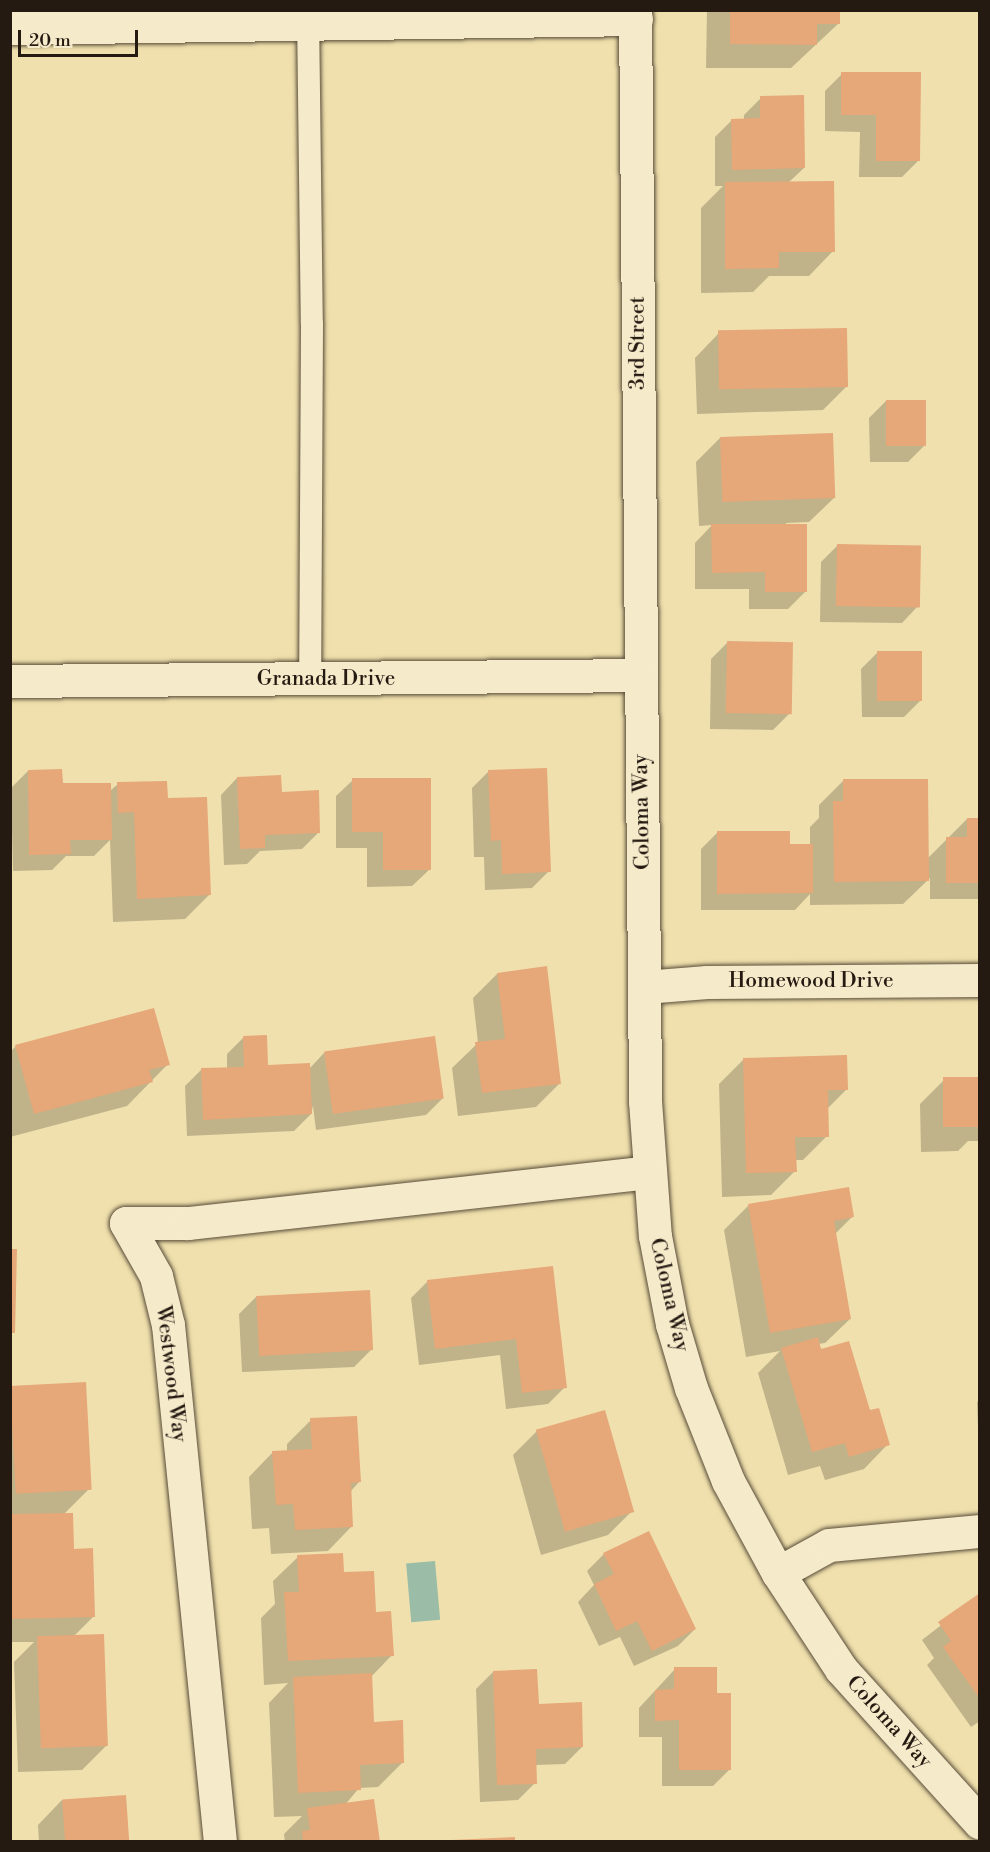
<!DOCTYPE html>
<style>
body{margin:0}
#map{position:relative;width:990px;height:1852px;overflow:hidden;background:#f0e0ad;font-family:"Libre Bodoni",serif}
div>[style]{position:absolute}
.water>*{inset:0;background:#9bbda7;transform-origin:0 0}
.shadow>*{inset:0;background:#0003}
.building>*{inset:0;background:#e6a779;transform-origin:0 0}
.roads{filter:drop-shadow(0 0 2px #584c39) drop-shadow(0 0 2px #584c39)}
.lane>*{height:22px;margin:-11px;padding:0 11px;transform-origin:11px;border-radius:11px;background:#f5ebca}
.street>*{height:33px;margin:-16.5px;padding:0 16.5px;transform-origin:16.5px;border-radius:16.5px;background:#f5ebca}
span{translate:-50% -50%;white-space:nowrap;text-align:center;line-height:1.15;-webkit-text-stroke:4.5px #f5ebca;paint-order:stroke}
.street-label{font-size:21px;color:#251a12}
.frame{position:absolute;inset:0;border:12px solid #251a12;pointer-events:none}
.scale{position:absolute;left:18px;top:30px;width:120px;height:27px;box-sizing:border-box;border:3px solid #251a12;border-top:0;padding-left:8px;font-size:18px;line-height:21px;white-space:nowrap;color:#251a12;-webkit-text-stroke:4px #f5ebca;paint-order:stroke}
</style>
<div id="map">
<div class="water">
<div style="left:435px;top:1561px;width:59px;height:29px;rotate:85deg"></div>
</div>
<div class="shadow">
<div style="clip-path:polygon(707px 10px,838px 10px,838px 24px,791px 68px,706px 68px)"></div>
<div style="clip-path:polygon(842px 74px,919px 160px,902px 177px,859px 177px,860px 132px,825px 131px,825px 91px)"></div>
<div style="clip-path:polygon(761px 98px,804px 168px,788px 183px,833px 251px,809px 276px,769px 276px,753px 292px,701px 293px,701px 208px,723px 186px,715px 186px,715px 137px,732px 120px,744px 120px,744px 115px)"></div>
<div style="clip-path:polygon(719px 333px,847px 386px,823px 410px,697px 414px,695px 358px)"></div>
<div style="clip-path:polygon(886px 401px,925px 445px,908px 462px,870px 462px,869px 418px)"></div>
<div style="clip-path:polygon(720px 438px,834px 498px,809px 522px,786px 523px,805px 592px,788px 609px,749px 609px,749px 589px,695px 589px,695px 543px,712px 525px,699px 526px,696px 462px)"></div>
<div style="clip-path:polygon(838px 545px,918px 606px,902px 623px,820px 622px,821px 562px)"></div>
<div style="clip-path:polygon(728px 642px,790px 713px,773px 730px,710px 729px,711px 659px)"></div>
<div style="clip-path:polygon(878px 652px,921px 700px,904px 717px,862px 717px,861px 669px)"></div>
<div style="clip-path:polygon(28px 771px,61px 785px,110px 791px,118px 784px,167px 800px,209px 895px,185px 919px,113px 922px,110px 840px,94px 856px,66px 856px,52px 870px,13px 871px,11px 788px)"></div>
<div style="clip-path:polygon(489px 771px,549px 871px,532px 888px,485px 890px,484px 857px,474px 857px,472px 788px)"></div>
<div style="clip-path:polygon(237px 778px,281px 793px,319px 832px,302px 849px,260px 851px,247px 864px,224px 865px,221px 795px)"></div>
<div style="clip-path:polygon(353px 780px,429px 870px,412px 886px,367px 887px,367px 848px,336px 848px,336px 796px)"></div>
<div style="clip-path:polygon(843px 781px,927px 859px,967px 819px,980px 819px,980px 899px,930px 899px,930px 878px,903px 904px,810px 905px,810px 894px,795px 910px,701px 910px,701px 849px,718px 832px,788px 846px,810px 845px,810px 827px,819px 818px,819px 805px)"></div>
<div style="clip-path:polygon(497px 974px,560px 1083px,536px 1107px,458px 1116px,452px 1068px,478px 1043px,473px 998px)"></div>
<div style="clip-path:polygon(153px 1010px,168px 1064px,127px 1106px,10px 1137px,10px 1052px,15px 1047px)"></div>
<div style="clip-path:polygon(243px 1038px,266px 1067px,309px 1069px,324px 1053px,443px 1098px,426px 1115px,316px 1130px,313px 1106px,311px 1114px,294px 1131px,187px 1136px,185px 1086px,202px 1069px,227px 1069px,227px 1054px)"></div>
<div style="clip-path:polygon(744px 1059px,847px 1089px,827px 1109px,827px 1136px,803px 1160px,795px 1160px,795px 1171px,771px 1195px,722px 1197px,719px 1084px)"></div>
<div style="clip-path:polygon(980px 1079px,980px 1141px,968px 1141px,958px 1151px,921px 1152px,920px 1104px,944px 1080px)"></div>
<div style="clip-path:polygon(748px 1206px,852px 1217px,835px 1234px,850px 1319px,825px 1343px,818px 1344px,888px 1444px,864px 1469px,825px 1480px,820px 1466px,788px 1475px,758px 1373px,780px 1351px,746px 1357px,724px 1230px)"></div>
<div style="clip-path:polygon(551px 1267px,565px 1387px,548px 1404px,506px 1409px,500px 1355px,419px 1365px,411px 1298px,428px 1281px)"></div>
<div style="clip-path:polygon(256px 1297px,371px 1350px,354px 1367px,242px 1372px,239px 1314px)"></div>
<div style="clip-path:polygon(10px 1386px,89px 1489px,64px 1514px,93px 1617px,74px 1636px,106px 1746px,82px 1770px,18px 1772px,14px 1662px,34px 1642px,10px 1642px)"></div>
<div style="clip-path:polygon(980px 1399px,980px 1452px,979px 1452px,977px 1402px)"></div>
<div style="clip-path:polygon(311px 1420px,359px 1482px,350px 1492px,352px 1526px,328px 1551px,271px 1554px,269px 1528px,252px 1529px,249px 1477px,273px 1452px,287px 1452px,287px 1444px)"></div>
<div style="clip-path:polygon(537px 1431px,632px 1511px,608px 1535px,541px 1555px,513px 1455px)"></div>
<div style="clip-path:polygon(604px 1554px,695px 1629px,678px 1646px,634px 1666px,620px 1637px,599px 1646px,578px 1602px,594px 1585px,587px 1571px)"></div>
<div style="clip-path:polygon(298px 1557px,343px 1573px,375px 1613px,392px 1655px,371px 1677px,373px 1723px,403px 1762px,378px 1787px,359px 1788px,345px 1805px,379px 1842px,285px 1842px,284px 1834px,302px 1816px,274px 1817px,269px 1703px,288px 1683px,264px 1685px,261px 1618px,275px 1604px,273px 1581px)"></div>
<div style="clip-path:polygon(980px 1595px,980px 1721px,971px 1727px,927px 1665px,934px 1658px,922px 1640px)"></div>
<div style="clip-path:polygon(675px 1669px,715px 1695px,730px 1769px,713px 1786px,662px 1786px,662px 1737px,639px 1737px,639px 1708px)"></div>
<div style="clip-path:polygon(493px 1672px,582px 1747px,565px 1764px,535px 1765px,535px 1783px,518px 1800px,480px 1802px,476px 1689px)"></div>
<div style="clip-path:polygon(62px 1800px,127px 1842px,39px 1842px,38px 1825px)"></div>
</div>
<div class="building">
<div style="clip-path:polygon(730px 10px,840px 10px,840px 24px,817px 24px,817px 45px,730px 44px)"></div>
<div style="clip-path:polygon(841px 72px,921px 72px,920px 161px,876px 161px,876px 115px,841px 115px)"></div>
<div style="clip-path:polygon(804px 95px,805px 168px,732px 170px,731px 119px,760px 118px,760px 96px)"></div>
<div style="clip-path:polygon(834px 181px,835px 252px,779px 252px,779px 268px,725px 269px,725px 182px)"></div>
<div style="left:847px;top:328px;width:59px;height:129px;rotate:89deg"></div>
<div style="left:886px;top:400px;width:40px;height:46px"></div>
<div style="left:833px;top:433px;width:65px;height:113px;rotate:88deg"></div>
<div style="clip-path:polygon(711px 524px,807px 524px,807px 592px,765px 592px,765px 572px,712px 573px)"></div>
<div style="left:837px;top:544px;width:84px;height:62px;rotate:1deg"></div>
<div style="left:727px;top:641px;width:66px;height:72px;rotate:1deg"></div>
<div style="left:877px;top:651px;width:45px;height:50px"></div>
<div style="clip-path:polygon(547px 768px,551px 872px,502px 874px,501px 840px,491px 841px,488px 770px)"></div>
<div style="clip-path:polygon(62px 769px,63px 783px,111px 783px,112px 840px,70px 840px,71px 854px,29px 855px,28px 770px)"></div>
<div style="clip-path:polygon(281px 775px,282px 792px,319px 790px,320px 833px,265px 835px,265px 848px,240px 849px,237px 777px)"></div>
<div style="clip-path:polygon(352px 778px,431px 778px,431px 870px,383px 870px,383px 832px,352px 832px)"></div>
<div style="clip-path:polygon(843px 779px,928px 779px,929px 881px,834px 882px,833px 801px,843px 801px)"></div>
<div style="clip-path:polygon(167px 781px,168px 798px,207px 797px,211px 895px,137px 899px,134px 812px,118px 813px,117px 782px)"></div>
<div style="clip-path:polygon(967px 818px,980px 818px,980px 883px,946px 883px,946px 837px,967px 837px)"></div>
<div style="clip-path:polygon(717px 831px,790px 831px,790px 844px,813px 844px,813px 893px,717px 894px)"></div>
<div style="clip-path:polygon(547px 966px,561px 1084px,482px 1093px,475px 1042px,505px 1039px,497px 973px)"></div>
<div style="clip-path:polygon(154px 1008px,170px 1065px,149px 1070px,153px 1082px,34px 1114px,15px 1045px)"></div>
<div style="clip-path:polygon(267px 1035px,268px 1065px,310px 1063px,312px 1114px,203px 1120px,201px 1068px,244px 1067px,243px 1036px)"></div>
<div style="left:435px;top:1036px;width:63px;height:112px;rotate:82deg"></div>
<div style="clip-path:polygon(847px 1055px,848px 1090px,828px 1090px,829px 1137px,795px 1137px,797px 1172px,746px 1173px,743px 1058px)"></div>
<div style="left:980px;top:1077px;width:50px;height:37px;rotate:90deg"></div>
<div style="clip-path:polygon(849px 1187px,854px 1217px,834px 1221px,851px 1319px,770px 1333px,748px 1204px)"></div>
<div style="clip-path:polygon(10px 1249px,17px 1249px,15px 1333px,10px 1333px)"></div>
<div style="clip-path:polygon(553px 1266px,567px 1388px,522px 1393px,516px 1339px,435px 1349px,427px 1280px)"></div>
<div style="left:370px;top:1290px;width:60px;height:114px;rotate:87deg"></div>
<div style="clip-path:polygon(818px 1337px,821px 1349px,849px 1341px,870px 1410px,879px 1408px,890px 1445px,849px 1457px,845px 1443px,812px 1452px,781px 1348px)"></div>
<div style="left:86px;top:1382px;width:108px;height:76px;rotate:87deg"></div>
<div style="left:605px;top:1410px;width:106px;height:72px;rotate:74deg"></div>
<div style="clip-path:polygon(357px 1416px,361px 1482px,351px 1483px,353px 1527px,295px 1530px,293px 1504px,276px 1505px,272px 1451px,312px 1449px,310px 1418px)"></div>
<div style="clip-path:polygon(73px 1513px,74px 1549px,93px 1548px,95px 1617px,10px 1619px,10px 1514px)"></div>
<div style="clip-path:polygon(649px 1531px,696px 1629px,652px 1651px,637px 1621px,616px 1631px,594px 1584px,614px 1574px,603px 1553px)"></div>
<div style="clip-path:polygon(343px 1553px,344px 1572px,374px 1571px,376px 1612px,391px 1611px,394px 1656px,288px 1661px,284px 1592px,299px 1592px,297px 1555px)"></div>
<div style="clip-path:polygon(980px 1593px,980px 1699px,943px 1647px,951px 1641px,938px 1622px)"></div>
<div style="left:104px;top:1634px;width:112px;height:67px;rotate:88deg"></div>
<div style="clip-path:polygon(674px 1667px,717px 1667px,717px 1693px,731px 1693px,731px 1770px,679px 1770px,679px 1720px,655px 1721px,655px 1690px,674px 1689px)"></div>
<div style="clip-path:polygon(537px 1669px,539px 1704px,582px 1702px,583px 1747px,536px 1749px,537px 1784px,497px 1785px,493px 1671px)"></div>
<div style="clip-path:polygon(372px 1673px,374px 1722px,403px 1720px,404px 1763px,360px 1765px,361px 1790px,298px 1793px,293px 1677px)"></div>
<div style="left:126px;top:1795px;width:47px;height:64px;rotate:86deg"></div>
<div style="clip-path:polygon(374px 1799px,380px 1842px,303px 1842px,302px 1831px,310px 1830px,307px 1808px)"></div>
<div style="clip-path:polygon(515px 1837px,515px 1842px,452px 1842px,452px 1840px)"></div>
</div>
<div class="roads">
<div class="lane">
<div style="left:308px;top:11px;width:313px;rotate:89.3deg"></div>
<div style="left:312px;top:324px;width:355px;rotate:90.3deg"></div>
</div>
<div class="street">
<div style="left:635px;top:10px;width:1091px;rotate:89.47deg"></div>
<div style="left:645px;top:1101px;width:135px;rotate:85.8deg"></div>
<div style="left:655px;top:1236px;width:90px;rotate:79.1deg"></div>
<div style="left:672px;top:1324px;width:67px;rotate:73.5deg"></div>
<div style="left:691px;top:1388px;width:100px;rotate:68.3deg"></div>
<div style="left:728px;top:1481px;width:105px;rotate:61.5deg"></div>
<div style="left:778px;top:1573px;width:115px;rotate:56.7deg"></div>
<div style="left:841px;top:1669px;width:207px;rotate:47.9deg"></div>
<div style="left:10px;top:28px;width:626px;rotate:-0.82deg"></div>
<div style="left:10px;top:681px;width:631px;rotate:-0.54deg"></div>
<div style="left:644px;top:987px;width:63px;rotate:-4.5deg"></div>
<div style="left:707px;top:982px;width:273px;rotate:-0.4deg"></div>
<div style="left:778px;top:1573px;width:58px;rotate:-28.8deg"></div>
<div style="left:829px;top:1545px;width:152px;rotate:-5.3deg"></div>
<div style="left:220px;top:1842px;width:520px;rotate:-95.74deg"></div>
<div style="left:168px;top:1325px;width:50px;rotate:-103.8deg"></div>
<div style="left:156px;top:1276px;width:61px;rotate:-119.5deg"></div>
<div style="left:126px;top:1223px;width:62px"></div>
<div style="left:188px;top:1223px;width:463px;rotate:-6.3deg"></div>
</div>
</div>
<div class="street-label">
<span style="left:638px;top:343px;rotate:-90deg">3rd Street</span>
<span style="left:326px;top:679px">Granada Drive</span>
<span style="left:642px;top:812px;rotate:-91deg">Coloma Way</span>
<span style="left:811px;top:981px">Homewood Drive</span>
<span style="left:669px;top:1295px;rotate:77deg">Coloma Way</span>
<span style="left:171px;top:1374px;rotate:83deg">Westwood Way</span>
<span style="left:889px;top:1722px;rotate:48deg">Coloma Way</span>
</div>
<div class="frame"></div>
<div class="scale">20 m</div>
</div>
